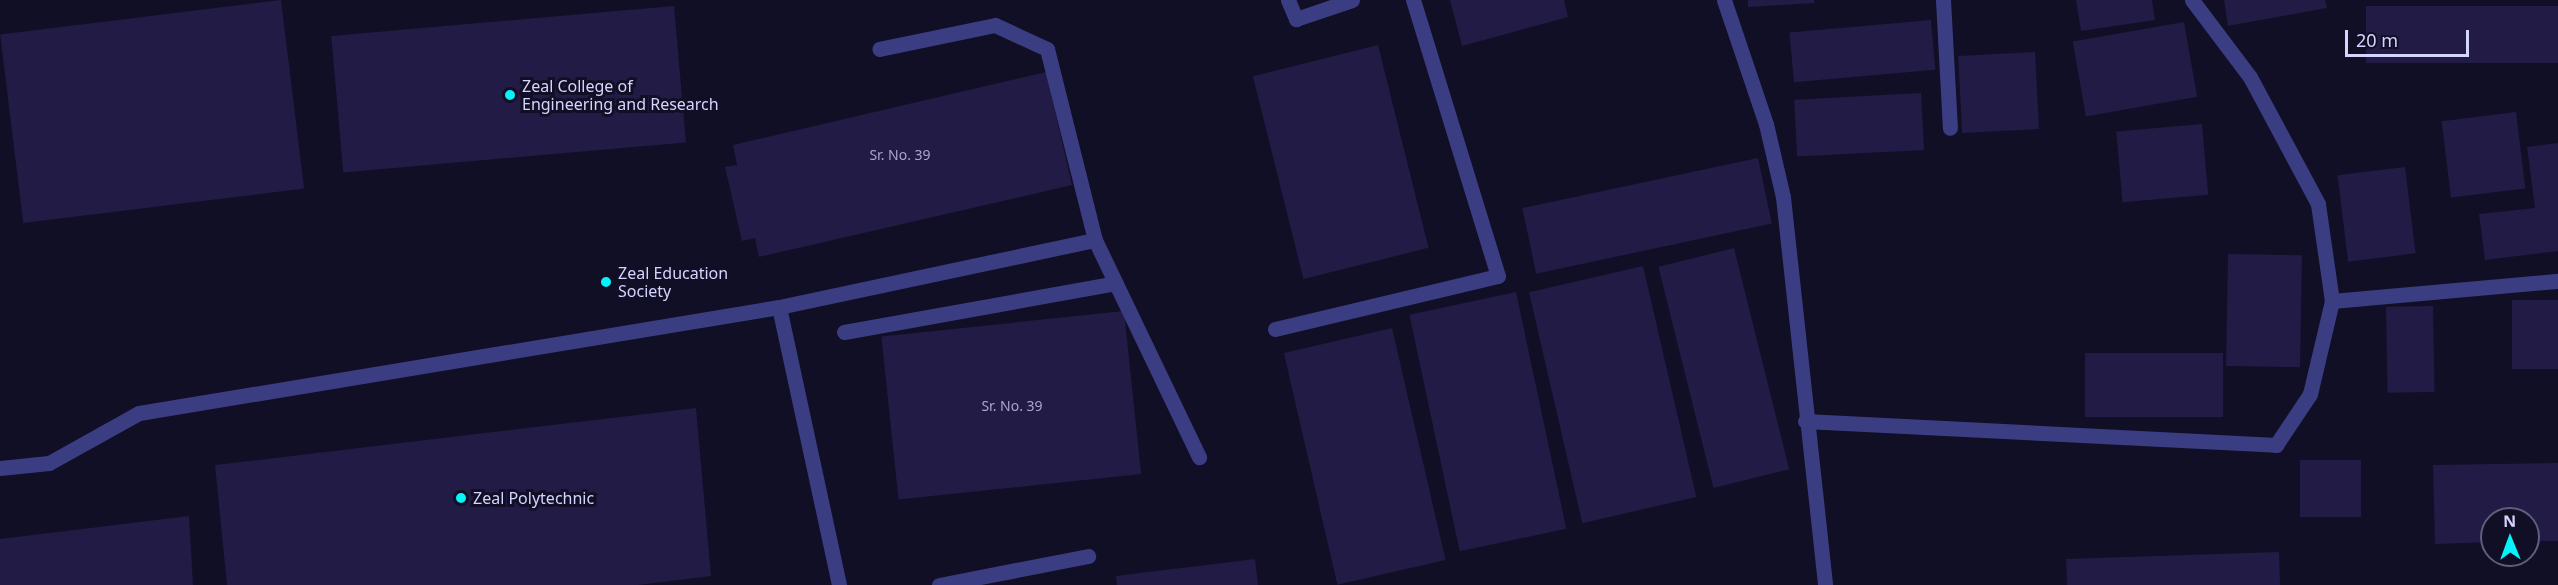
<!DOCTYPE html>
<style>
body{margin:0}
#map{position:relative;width:2558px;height:585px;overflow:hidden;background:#110f25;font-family:"Noto Sans",sans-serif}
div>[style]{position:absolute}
.building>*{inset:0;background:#211b45;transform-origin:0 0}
.minor>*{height:15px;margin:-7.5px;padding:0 7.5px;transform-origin:7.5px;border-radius:7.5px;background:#3b3d83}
.dots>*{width:16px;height:16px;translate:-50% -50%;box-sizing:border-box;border:3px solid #110f25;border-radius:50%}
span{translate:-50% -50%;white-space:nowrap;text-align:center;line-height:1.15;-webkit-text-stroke:6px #110f25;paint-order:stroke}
.number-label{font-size:14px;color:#a8a6d0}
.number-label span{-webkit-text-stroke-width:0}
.poi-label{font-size:16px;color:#d5d4fe}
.left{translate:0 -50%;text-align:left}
.north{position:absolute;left:2480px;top:507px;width:60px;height:60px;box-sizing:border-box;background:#110f25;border:2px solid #5f5e7c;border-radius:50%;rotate:359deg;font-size:16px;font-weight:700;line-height:24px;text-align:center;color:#d5d4fe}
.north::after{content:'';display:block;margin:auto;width:21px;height:27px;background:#05f3f9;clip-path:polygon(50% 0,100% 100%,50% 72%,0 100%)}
.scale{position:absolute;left:2345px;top:30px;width:124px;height:27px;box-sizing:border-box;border:3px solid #d5d4fe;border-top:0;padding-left:8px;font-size:18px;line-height:21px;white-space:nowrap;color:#d5d4fe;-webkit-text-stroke:4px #110f25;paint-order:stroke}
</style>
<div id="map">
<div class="building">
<div style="left:281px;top:0;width:190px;height:283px;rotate:83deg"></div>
<div style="clip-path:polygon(1450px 0,1564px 0,1568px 17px,1462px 46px)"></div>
<div style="clip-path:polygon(1748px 0,1814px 0,1814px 3px,1748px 7px)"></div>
<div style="clip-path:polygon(2076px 0,2152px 0,2155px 20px,2081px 31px)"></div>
<div style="clip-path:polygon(2224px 0,2325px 0,2327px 8px,2228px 26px)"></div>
<div style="left:674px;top:6px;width:137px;height:344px;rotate:85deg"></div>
<div style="left:2558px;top:6px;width:57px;height:192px;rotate:90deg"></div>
<div style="left:1931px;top:20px;width:50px;height:142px;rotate:85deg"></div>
<div style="left:2184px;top:22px;width:76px;height:113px;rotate:80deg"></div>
<div style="left:1378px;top:45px;width:209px;height:129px;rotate:76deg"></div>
<div style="left:2035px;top:52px;width:77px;height:77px;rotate:87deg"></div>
<div style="clip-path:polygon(1046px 72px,1072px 185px,759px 257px,755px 238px,742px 241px,725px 167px,737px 165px,733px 145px)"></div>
<div style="left:1921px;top:93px;width:57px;height:127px;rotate:87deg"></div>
<div style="left:2516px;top:112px;width:77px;height:75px;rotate:83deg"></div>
<div style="left:2202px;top:124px;width:71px;height:86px;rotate:85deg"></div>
<div style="clip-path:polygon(2558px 143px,2558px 251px,2485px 260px,2479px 214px,2535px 208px,2527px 147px)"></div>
<div style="left:1758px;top:158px;width:67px;height:241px;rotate:78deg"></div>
<div style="left:2405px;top:167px;width:87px;height:68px;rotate:83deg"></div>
<div style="left:1734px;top:248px;width:228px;height:78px;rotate:76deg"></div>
<div style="left:2228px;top:254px;width:74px;height:112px;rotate:1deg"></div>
<div style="left:1643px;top:266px;width:237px;height:117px;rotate:77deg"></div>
<div style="left:1516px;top:292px;width:242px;height:109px;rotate:78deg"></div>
<div style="left:2558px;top:300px;width:69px;height:46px;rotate:90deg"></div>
<div style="left:2433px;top:306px;width:86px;height:47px;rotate:89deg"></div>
<div style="left:1124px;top:311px;width:164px;height:244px;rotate:84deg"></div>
<div style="left:1392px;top:328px;width:238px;height:111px;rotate:77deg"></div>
<div style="left:2085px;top:353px;width:138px;height:64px"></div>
<div style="clip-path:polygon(696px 408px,711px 576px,638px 585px,227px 585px,215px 465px)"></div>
<div style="left:2361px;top:460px;width:57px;height:61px;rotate:90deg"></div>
<div style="clip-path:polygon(2558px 463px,2558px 541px,2528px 541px,2528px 519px,2492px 519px,2492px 542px,2435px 544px,2433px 465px)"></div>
<div style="clip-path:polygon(189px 516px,193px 585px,0 585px,0 539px)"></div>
<div style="clip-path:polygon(2279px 552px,2280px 585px,2067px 585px,2066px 559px)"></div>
<div style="clip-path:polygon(1255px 559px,1258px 585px,1117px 585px,1116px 576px)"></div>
</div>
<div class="minor">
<div style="left:1288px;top:0;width:21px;rotate:67deg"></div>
<div style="left:1296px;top:19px;width:59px;rotate:-18.7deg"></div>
<div style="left:1724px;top:0;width:131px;rotate:71.3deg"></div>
<div style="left:1766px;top:124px;width:75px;rotate:76.9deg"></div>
<div style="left:1783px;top:197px;width:390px;rotate:83.8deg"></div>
<div style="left:1943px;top:0;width:128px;rotate:86.9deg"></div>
<div style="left:2192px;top:0;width:96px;rotate:53deg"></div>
<div style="left:2250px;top:77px;width:144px;rotate:61.8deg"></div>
<div style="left:2318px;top:204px;width:98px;rotate:81.8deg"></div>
<div style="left:2332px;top:301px;width:227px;rotate:-5.1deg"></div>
<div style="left:1095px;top:240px;width:241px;rotate:64.4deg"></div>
<div style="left:779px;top:307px;width:323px;rotate:-12deg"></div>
<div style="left:1095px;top:240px;width:197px;rotate:-104.1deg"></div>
<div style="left:1047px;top:49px;width:57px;rotate:-155.2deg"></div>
<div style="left:995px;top:25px;width:118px;rotate:168.3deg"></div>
<div style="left:1275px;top:329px;width:229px;rotate:-13.4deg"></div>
<div style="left:1498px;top:276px;width:289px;rotate:-107.1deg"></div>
<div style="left:844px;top:332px;width:276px;rotate:-10.2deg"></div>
<div style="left:1805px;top:421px;width:472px;rotate:2.9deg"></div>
<div style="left:2276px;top:445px;width:61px;rotate:-56.3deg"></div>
<div style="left:2310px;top:394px;width:96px;rotate:-76.7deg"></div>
<div style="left:0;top:468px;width:49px;rotate:-5.8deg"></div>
<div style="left:49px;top:463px;width:103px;rotate:-29.1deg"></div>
<div style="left:139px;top:413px;width:649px;rotate:-9.4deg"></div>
<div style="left:779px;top:307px;width:284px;rotate:77.8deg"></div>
<div style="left:939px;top:585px;width:152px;rotate:-11deg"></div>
</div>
<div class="dots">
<div style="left:510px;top:95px;background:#05f3f9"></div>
<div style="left:606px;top:282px;background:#05f3f9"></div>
<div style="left:461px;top:498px;background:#05f3f9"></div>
</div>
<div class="number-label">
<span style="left:900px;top:155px">Sr. No. 39</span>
<span style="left:1012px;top:406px">Sr. No. 39</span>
</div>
<div class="poi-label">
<span class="left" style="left:522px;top:95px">Zeal College of<br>Engineering and Research</span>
<span class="left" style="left:618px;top:282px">Zeal Education<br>Society</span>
<span class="left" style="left:473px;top:498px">Zeal Polytechnic</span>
</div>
<div class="north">N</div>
<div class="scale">20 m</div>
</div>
